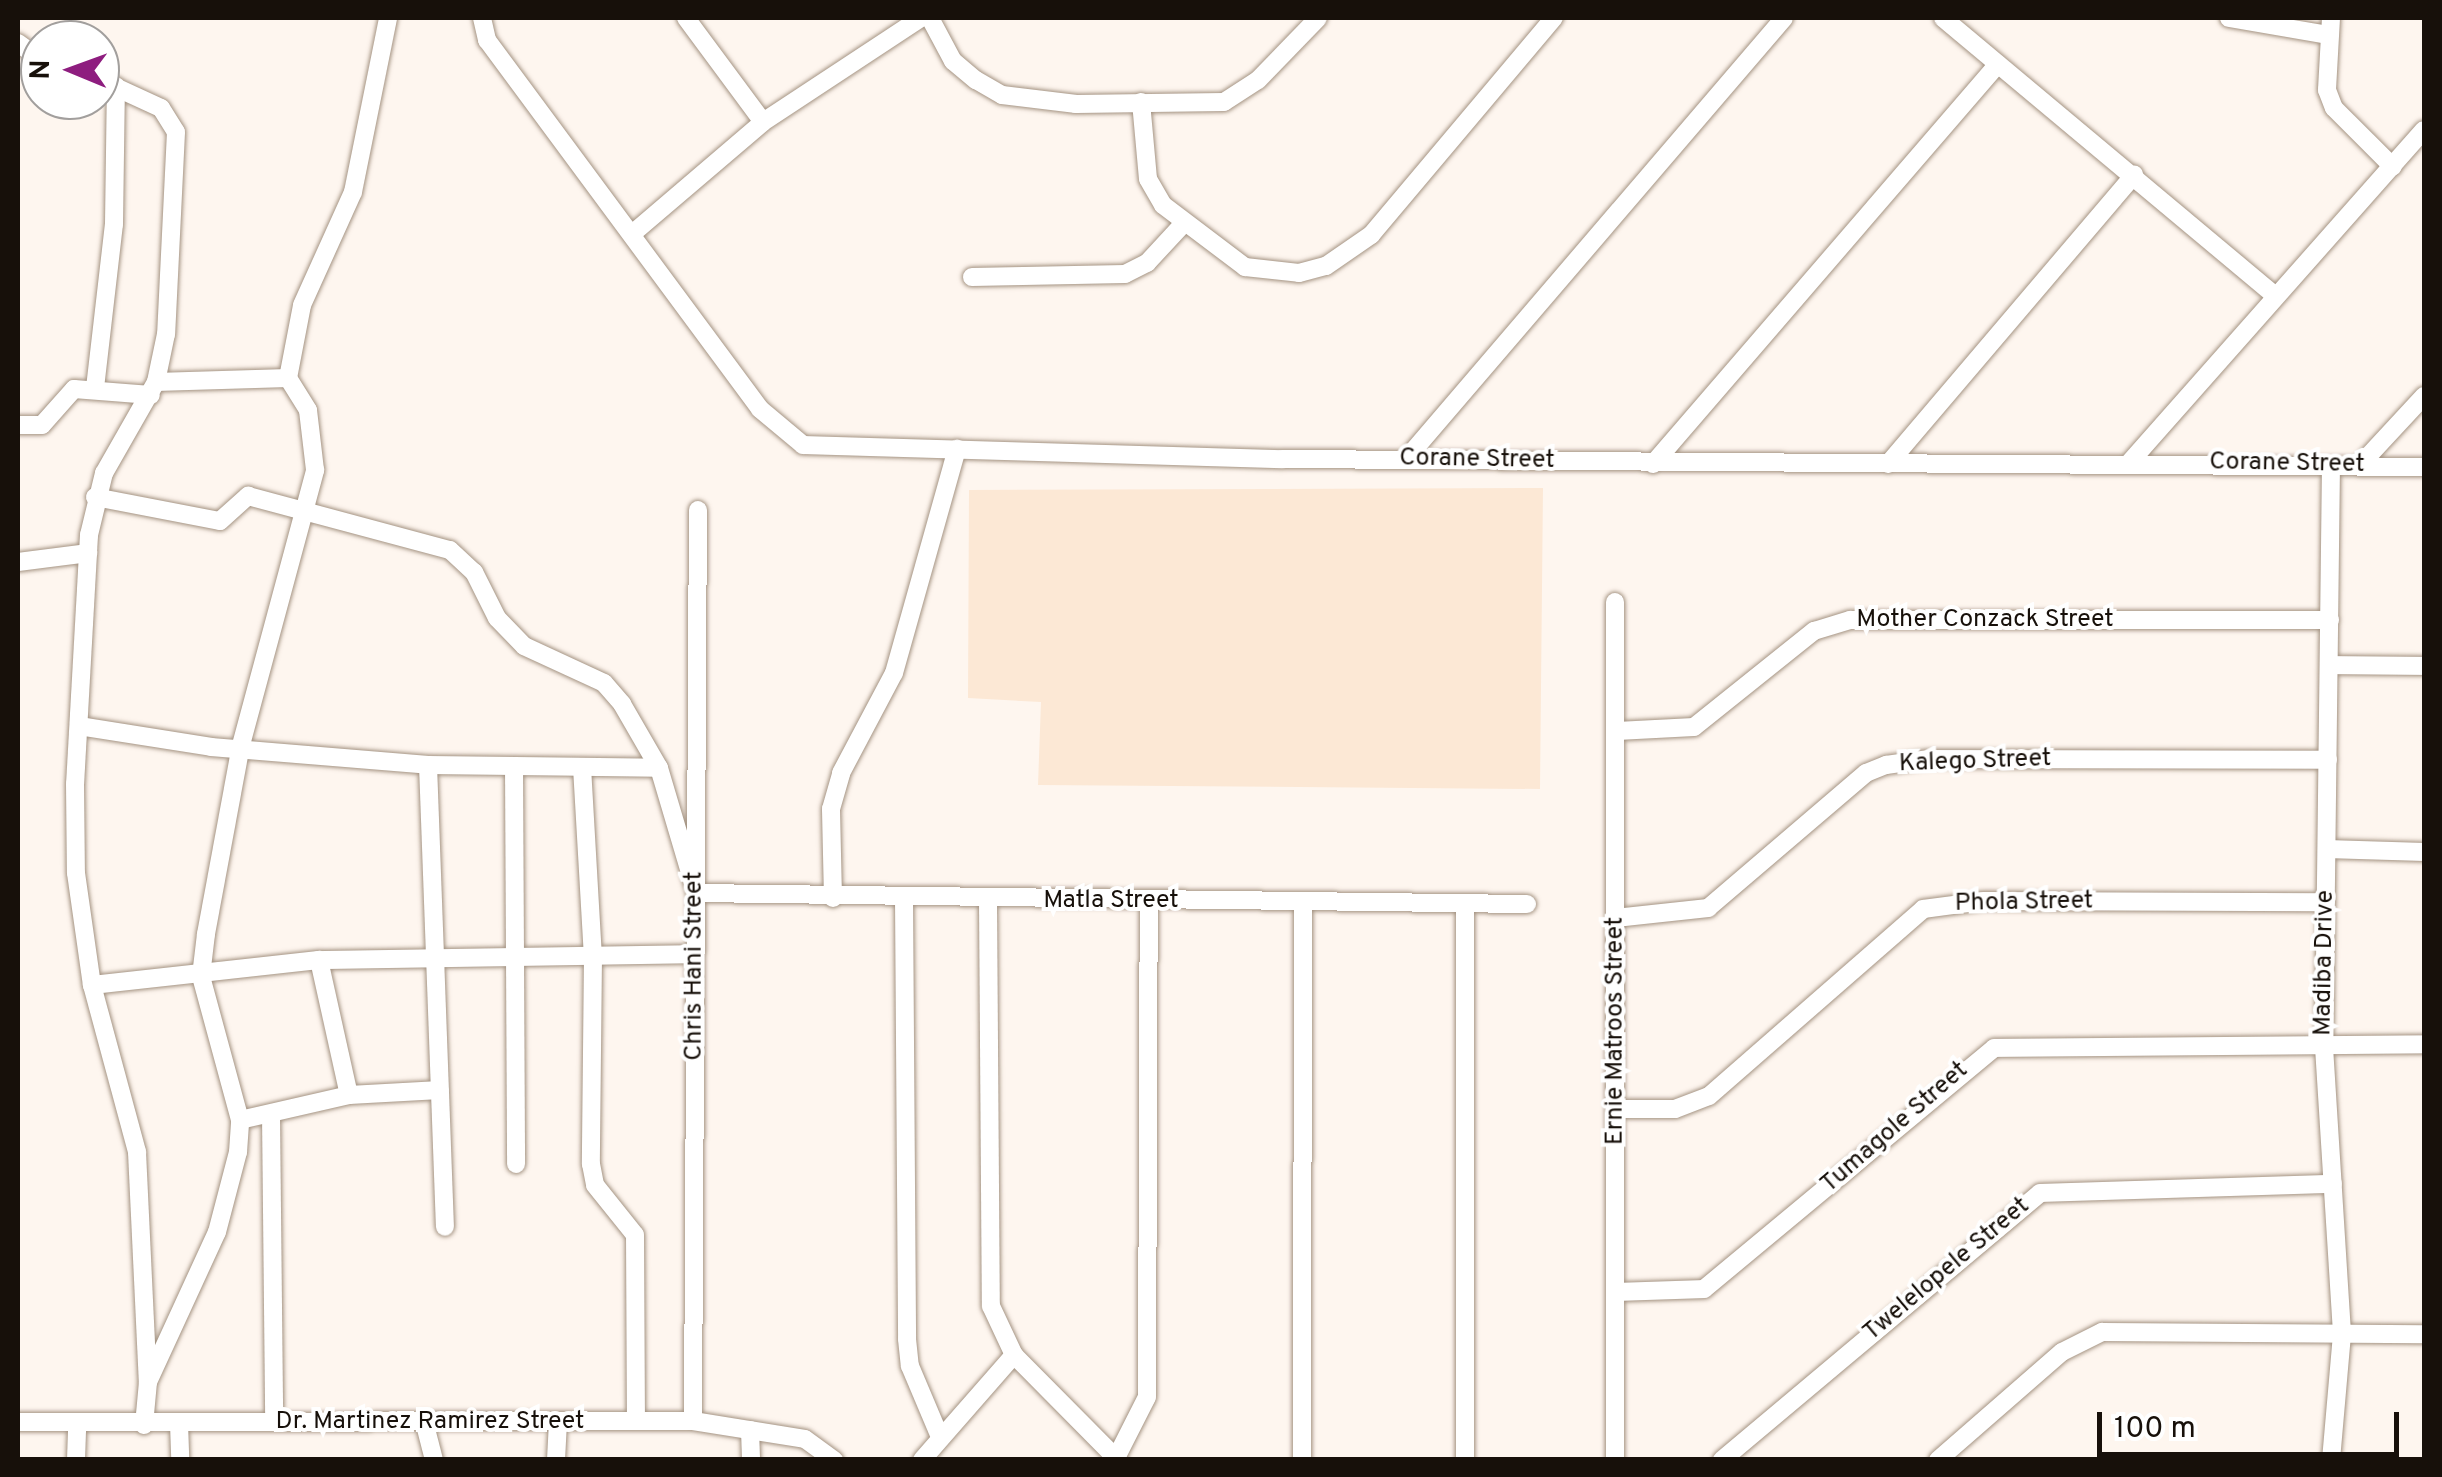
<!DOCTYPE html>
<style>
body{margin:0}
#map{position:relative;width:2442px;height:1477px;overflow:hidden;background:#fef6ef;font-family:Overpass,sans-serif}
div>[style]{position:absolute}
.built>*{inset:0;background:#fce8d5}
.roads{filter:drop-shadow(0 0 2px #a49382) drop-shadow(0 0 2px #a49382)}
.minor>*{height:18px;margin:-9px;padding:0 9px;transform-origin:9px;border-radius:9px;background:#fff}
span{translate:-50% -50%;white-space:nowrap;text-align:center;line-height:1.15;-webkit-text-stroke:8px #fff;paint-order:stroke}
.street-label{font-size:25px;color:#17100a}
.frame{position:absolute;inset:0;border:20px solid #17100a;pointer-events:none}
.north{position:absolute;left:20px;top:20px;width:100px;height:100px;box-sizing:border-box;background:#fff;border:2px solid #a29f9d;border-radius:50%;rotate:271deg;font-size:28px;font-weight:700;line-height:40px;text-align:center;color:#17100a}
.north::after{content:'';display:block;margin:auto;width:35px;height:45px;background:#8e1d7f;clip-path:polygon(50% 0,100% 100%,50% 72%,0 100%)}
.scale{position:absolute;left:2097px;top:1412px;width:302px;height:45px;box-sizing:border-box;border:5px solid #17100a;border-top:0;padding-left:12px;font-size:30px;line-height:35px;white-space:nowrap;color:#17100a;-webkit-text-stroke:8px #fff;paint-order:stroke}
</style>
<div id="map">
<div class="built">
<div style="clip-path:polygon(1543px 488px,1540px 789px,1038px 785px,1041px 702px,968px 698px,969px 490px)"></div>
</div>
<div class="roads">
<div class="minor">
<div style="left:482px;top:18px;width:23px;rotate:77deg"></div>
<div style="left:487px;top:40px;width:459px;rotate:53.5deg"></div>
<div style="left:760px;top:409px;width:56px;rotate:39.9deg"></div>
<div style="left:803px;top:445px;width:479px;rotate:1.7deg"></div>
<div style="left:1282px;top:459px;width:1142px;rotate:0.4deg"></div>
<div style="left:686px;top:18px;width:129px;rotate:53.5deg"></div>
<div style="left:930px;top:18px;width:49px;rotate:61.9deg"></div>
<div style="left:953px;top:61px;width:30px;rotate:40deg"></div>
<div style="left:976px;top:80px;width:30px;rotate:30deg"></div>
<div style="left:1002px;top:95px;width:75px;rotate:6.9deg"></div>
<div style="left:1076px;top:104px;width:148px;rotate:-0.8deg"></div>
<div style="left:1224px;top:102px;width:40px;rotate:-32.9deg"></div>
<div style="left:1258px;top:80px;width:86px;rotate:-45.9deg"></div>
<div style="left:1943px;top:18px;width:432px;rotate:39.9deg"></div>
<div style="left:2229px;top:18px;width:100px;rotate:9.7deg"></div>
<div style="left:2331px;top:18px;width:72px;rotate:93.2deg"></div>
<div style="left:2327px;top:90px;width:19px;rotate:69deg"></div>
<div style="left:2334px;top:108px;width:83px;rotate:45deg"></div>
<div style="left:18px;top:43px;width:27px;rotate:36deg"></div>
<div style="left:100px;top:80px;width:67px;rotate:24.7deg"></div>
<div style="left:161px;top:108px;width:28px;rotate:58deg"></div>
<div style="left:176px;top:132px;width:202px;rotate:92.8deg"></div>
<div style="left:166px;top:334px;width:49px;rotate:101.8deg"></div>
<div style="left:156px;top:382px;width:105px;rotate:119.7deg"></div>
<div style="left:104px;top:473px;width:64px;rotate:103.6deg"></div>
<div style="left:89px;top:535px;width:249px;rotate:93.2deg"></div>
<div style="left:75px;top:784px;width:89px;rotate:89.4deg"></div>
<div style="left:76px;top:873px;width:113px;rotate:81.9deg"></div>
<div style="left:92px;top:985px;width:173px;rotate:74.9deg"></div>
<div style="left:137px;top:1152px;width:230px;rotate:87.3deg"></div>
<div style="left:1141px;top:102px;width:77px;rotate:84.8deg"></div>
<div style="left:1148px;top:179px;width:30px;rotate:60deg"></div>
<div style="left:1163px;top:205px;width:103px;rotate:37.1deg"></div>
<div style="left:1245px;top:267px;width:54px;rotate:6.3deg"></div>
<div style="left:1299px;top:273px;width:28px;rotate:-15deg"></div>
<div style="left:1326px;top:266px;width:55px;rotate:-34.6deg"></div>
<div style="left:1371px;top:235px;width:284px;rotate:-49.9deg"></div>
<div style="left:632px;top:234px;width:172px;rotate:-40.5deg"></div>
<div style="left:763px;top:122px;width:189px;rotate:-33.4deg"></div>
<div style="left:972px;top:277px;width:153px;rotate:-1.1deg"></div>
<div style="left:1125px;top:274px;width:25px;rotate:-27deg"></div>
<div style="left:1147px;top:263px;width:54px;rotate:-47.2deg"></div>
<div style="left:288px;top:378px;width:74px;rotate:-79.1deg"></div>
<div style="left:302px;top:305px;width:124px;rotate:-65.7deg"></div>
<div style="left:353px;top:192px;width:177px;rotate:-78.6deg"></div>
<div style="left:95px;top:388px;width:165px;rotate:-83.4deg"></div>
<div style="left:114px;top:224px;width:138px;rotate:-89.2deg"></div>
<div style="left:18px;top:425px;width:24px"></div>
<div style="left:42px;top:425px;width:48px;rotate:-48.4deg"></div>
<div style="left:74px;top:389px;width:77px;rotate:4.5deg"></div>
<div style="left:1407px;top:458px;width:579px;rotate:-49.41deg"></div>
<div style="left:2130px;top:462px;width:443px;rotate:-48.5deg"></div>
<div style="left:1653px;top:464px;width:528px;rotate:-49.22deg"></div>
<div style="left:1888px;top:464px;width:380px;rotate:-49.6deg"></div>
<div style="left:2360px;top:465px;width:94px;rotate:-47.2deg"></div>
<div style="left:95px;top:497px;width:127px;rotate:10.9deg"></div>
<div style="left:220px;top:521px;width:38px;rotate:-42deg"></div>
<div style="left:248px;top:496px;width:209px;rotate:15deg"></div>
<div style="left:450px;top:550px;width:33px;rotate:43deg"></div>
<div style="left:474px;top:572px;width:51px;rotate:63.4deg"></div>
<div style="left:497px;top:618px;width:39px;rotate:46deg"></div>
<div style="left:524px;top:646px;width:88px;rotate:24.8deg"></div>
<div style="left:604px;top:683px;width:28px;rotate:49deg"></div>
<div style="left:622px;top:704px;width:74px;rotate:60deg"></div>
<div style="left:659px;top:768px;width:130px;rotate:73.5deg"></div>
<div style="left:696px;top:893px;width:831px;rotate:0.76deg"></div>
<div style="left:18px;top:562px;width:71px;rotate:-7.3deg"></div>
<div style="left:2330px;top:665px;width:94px;rotate:0.6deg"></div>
<div style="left:79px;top:726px;width:134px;rotate:9deg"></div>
<div style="left:211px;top:747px;width:218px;rotate:4.7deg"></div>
<div style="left:428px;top:765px;width:231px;rotate:0.7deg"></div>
<div style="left:1617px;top:731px;width:77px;rotate:-3deg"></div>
<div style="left:1694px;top:727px;width:154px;rotate:-38.7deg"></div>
<div style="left:1814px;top:631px;width:38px;rotate:-17deg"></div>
<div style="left:1850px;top:620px;width:480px"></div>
<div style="left:428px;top:765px;width:462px;rotate:87.9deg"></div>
<div style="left:514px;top:766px;width:398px;rotate:89.7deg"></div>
<div style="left:582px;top:767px;width:189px;rotate:86.7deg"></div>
<div style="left:593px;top:956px;width:208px;rotate:90.6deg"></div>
<div style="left:591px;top:1164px;width:21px;rotate:79deg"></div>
<div style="left:595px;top:1185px;width:64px;rotate:51.3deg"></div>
<div style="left:635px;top:1235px;width:186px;rotate:89.7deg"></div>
<div style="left:2327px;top:849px;width:97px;rotate:1.8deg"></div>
<div style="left:833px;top:898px;width:89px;rotate:-91.3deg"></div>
<div style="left:831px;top:809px;width:37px;rotate:-74deg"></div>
<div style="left:841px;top:773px;width:113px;rotate:-62.1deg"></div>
<div style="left:894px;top:673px;width:233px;rotate:-74.3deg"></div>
<div style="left:904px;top:898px;width:441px;rotate:89.6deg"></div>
<div style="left:907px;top:1339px;width:27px;rotate:84deg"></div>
<div style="left:910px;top:1366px;width:77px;rotate:67.1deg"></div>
<div style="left:988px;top:900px;width:406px;rotate:89.6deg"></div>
<div style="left:991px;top:1306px;width:54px;rotate:64.9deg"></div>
<div style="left:1014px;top:1355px;width:148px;rotate:45.3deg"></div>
<div style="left:1615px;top:918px;width:94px;rotate:-6.1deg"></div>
<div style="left:1708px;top:908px;width:208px;rotate:-40.5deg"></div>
<div style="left:1866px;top:773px;width:22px;rotate:-22deg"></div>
<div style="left:1886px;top:765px;width:42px;rotate:-8.1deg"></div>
<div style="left:1928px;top:759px;width:400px;rotate:0.1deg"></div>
<div style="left:319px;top:960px;width:138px;rotate:77.5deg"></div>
<div style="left:92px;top:985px;width:228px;rotate:-6.3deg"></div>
<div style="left:319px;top:960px;width:376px;rotate:-0.9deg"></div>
<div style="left:1616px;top:1109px;width:59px"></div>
<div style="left:1675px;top:1109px;width:36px;rotate:-21deg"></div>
<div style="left:1709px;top:1096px;width:284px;rotate:-41.1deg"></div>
<div style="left:1923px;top:909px;width:62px;rotate:-7.5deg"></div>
<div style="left:1984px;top:901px;width:342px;rotate:0.2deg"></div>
<div style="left:271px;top:1115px;width:307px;rotate:89.4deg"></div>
<div style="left:240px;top:1120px;width:112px;rotate:-12.9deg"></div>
<div style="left:349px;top:1095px;width:91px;rotate:-3.1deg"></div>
<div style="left:1617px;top:1292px;width:87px;rotate:-2deg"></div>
<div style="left:1704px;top:1289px;width:377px;rotate:-39.7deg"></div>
<div style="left:1994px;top:1048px;width:430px;rotate:-0.5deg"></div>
<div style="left:424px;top:1421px;width:40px;rotate:75.6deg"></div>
<div style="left:693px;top:1421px;width:911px;rotate:-89.69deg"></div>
<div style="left:18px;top:1422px;width:675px;rotate:-0.08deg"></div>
<div style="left:693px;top:1421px;width:113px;rotate:9.1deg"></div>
<div style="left:805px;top:1439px;width:36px;rotate:36deg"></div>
<div style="left:179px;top:1423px;width:37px;rotate:88deg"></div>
<div style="left:144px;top:1425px;width:43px;rotate:-84.7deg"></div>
<div style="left:148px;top:1382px;width:165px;rotate:-65.3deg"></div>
<div style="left:217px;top:1232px;width:83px;rotate:-75.3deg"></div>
<div style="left:238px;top:1152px;width:32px;rotate:-86deg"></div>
<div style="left:240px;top:1120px;width:149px;rotate:-105.2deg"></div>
<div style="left:201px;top:976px;width:42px;rotate:-83.2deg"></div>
<div style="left:206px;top:934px;width:192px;rotate:-79.5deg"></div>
<div style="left:241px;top:745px;width:285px;rotate:-74.9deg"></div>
<div style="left:315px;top:470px;width:60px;rotate:-96.7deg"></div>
<div style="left:308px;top:410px;width:38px;rotate:-122deg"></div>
<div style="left:288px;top:378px;width:132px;rotate:178.3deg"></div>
<div style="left:750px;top:1430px;width:30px;rotate:88deg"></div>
<div style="left:1116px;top:1458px;width:68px;rotate:-63.1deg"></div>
<div style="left:1147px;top:1397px;width:496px;rotate:-89.8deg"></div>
<div style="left:76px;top:1460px;width:36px;rotate:-88deg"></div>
<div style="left:556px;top:1460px;width:39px;rotate:-87deg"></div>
<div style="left:922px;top:1460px;width:140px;rotate:-48.8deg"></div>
<div style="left:1302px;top:1460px;width:557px;rotate:-89.9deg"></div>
<div style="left:1465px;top:1460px;width:556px;rotate:-90deg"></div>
<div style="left:1615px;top:1460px;width:858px;rotate:-90deg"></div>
<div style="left:1722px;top:1460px;width:415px;rotate:-40deg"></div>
<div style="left:2040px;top:1193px;width:293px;rotate:-1.8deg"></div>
<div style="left:1938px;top:1460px;width:164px;rotate:-41.1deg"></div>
<div style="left:2062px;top:1352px;width:45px;rotate:-26.6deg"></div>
<div style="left:2102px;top:1332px;width:322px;rotate:0.4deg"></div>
<div style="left:2331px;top:1460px;width:127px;rotate:-85deg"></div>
<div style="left:2342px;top:1333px;width:289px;rotate:-93.6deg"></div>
<div style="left:2324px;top:1045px;width:579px;rotate:-89.31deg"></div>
</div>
</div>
<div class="street-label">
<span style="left:1477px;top:460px;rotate:1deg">Corane Street</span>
<span style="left:2287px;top:464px;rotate:1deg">Corane Street</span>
<span style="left:1985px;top:620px">Mother Conzack Street</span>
<span style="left:1975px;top:762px;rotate:-2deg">Kalego Street</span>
<span style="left:1111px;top:901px">Matla Street</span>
<span style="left:2024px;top:903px;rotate:-1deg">Phola Street</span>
<span style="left:2325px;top:963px;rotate:-89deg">Madiba Drive</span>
<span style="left:695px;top:966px;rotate:-90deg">Chris Hani Street</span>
<span style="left:1616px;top:1031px;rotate:-90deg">Ernie Matroos Street</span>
<span style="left:1895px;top:1128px;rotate:-41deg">Tumagole Street</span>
<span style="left:1947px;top:1270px;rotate:-40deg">Twelelopele Street</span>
<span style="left:430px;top:1422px">Dr. Martinez Ramirez Street</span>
</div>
<div class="frame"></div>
<div class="north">N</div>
<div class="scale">100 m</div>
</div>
